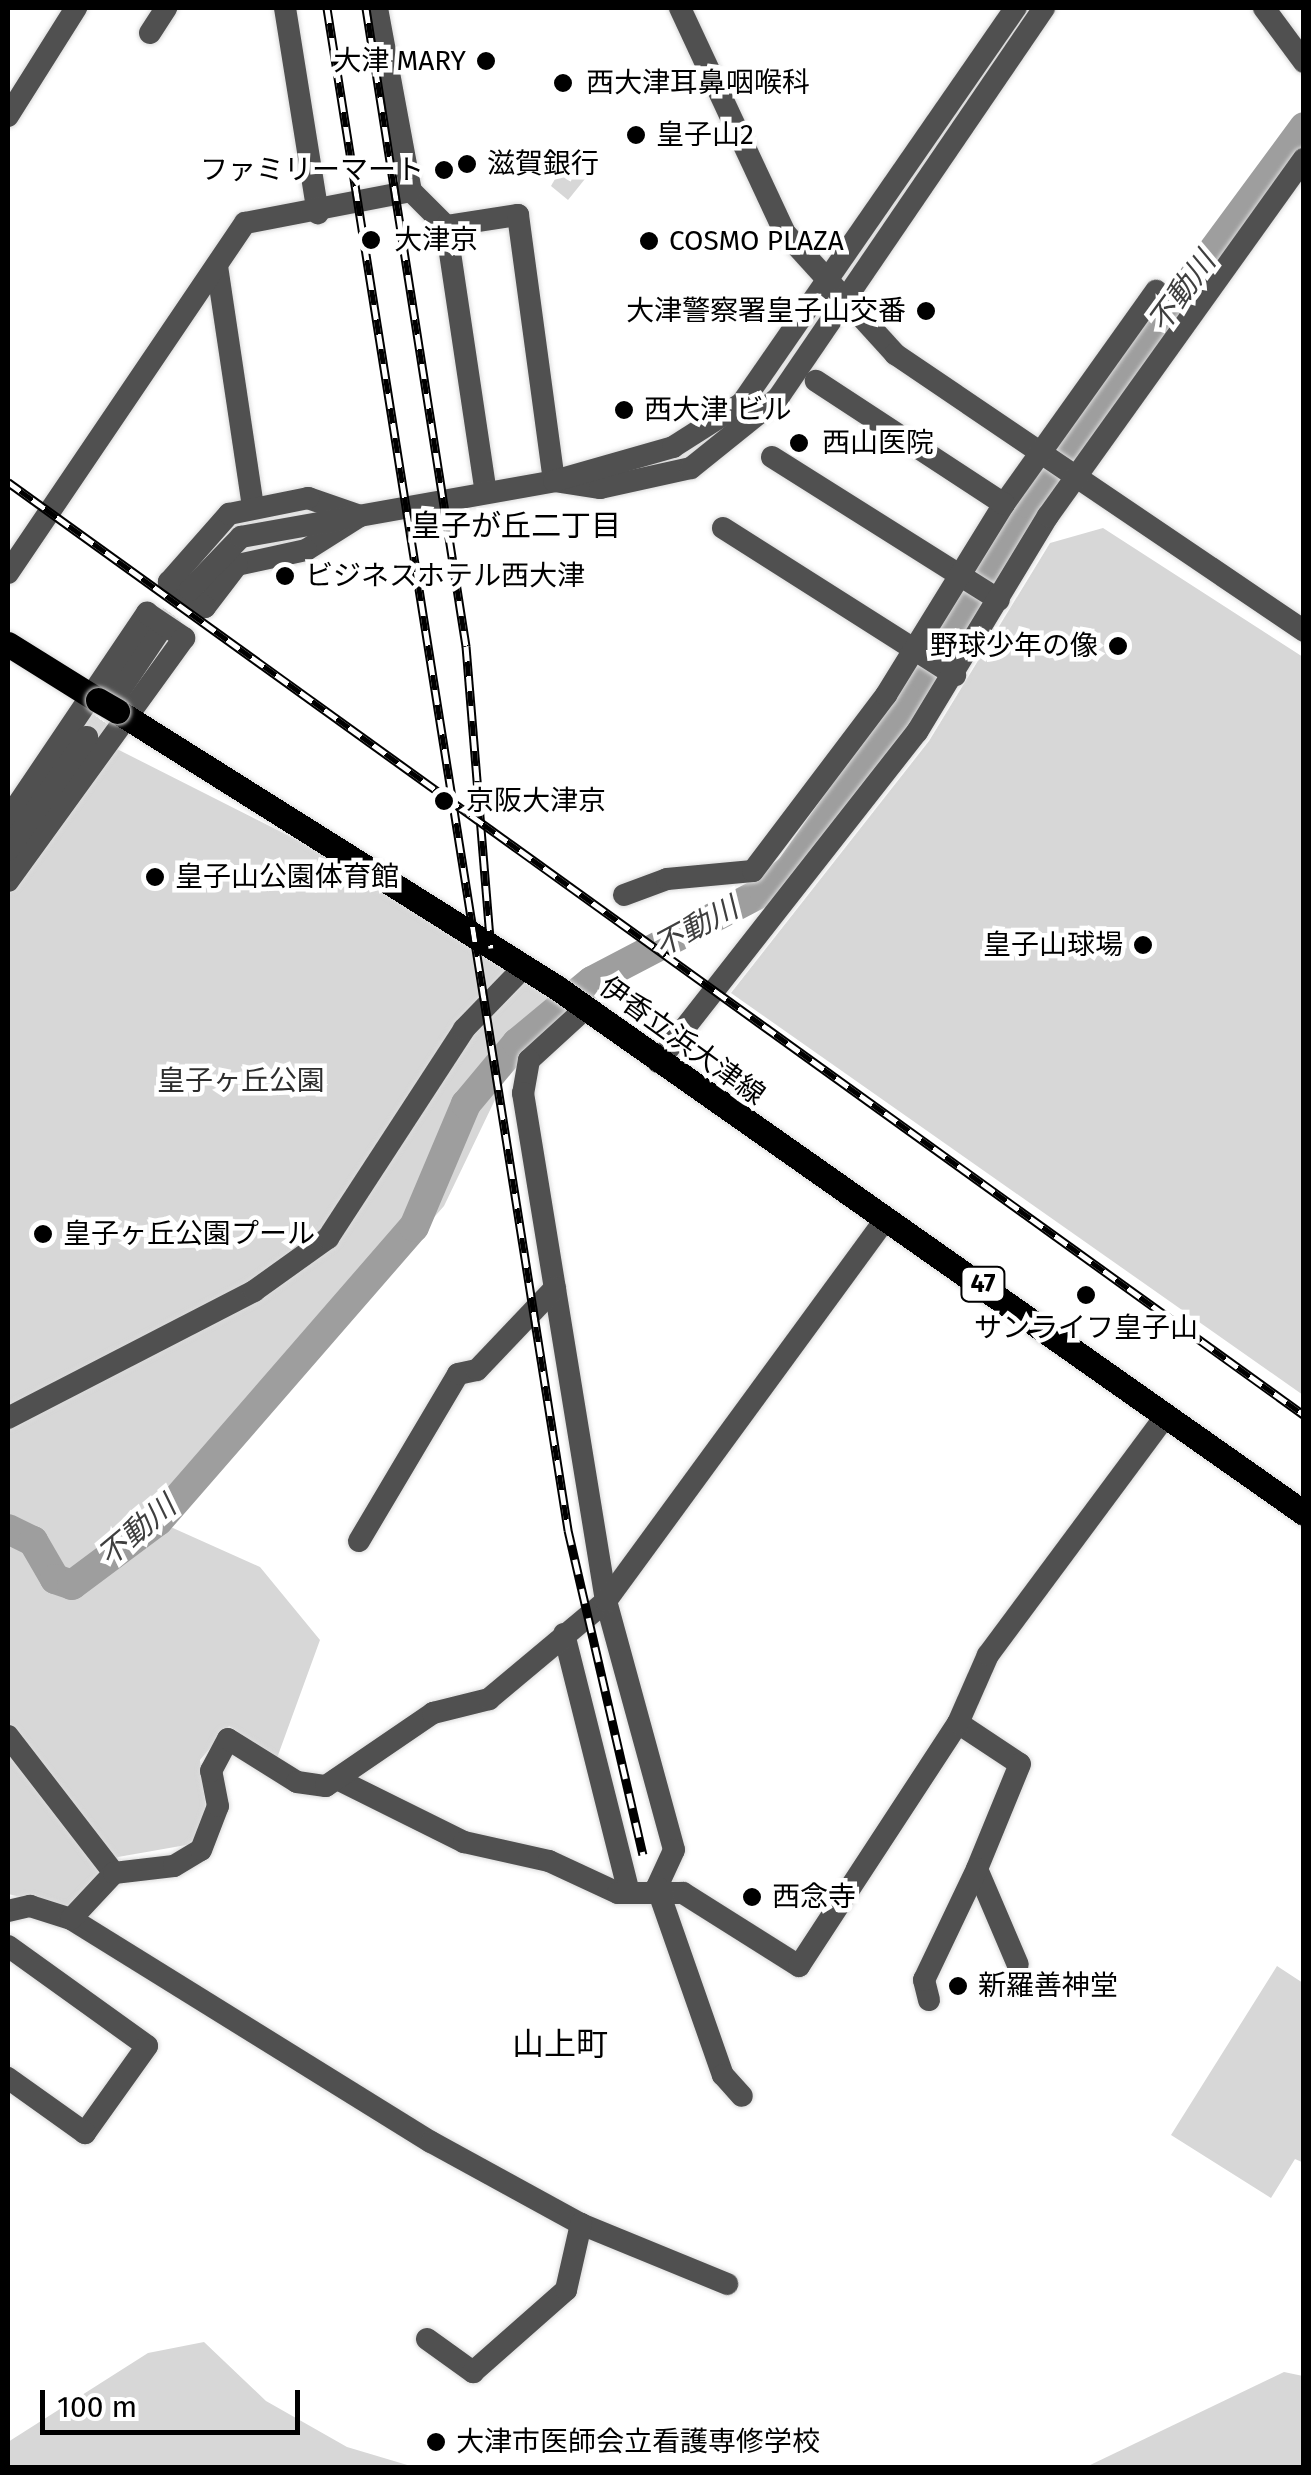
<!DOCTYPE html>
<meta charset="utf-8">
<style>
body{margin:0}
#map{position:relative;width:1311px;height:2475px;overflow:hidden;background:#fff;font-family:"Fira Sans","Noto Sans JP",sans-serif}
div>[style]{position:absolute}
.green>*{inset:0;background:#d7d7d7}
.river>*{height:30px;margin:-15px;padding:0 15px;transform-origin:15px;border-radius:15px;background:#9e9e9e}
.minor-tunnel>*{height:22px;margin-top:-11px;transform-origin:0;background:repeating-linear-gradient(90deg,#d9d9d9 0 22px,transparent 0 33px)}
.roads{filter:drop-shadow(0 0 2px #dbdbdb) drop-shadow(0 0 2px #dbdbdb)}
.minor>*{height:22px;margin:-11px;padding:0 11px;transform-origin:11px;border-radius:11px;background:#505050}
.major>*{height:25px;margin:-12.5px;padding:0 12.5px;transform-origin:12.5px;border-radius:12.5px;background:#000}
.rail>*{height:9px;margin-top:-4.5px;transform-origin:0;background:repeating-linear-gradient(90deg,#fff 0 15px,#000 0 30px);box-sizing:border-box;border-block:2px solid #000}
.bridges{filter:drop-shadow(0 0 2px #dbdbdb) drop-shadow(0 0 2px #dbdbdb)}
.major-bridge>*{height:25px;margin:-12.5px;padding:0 12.5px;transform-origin:12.5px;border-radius:12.5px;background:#000}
.dots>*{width:28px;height:28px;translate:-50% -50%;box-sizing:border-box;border:5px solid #fff;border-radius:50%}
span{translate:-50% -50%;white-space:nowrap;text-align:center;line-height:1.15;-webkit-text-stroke:9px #fff;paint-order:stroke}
.shield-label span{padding:2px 8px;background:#fff;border:2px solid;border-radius:8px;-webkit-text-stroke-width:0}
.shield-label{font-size:25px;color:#000;font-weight:700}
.poi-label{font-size:28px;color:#000}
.right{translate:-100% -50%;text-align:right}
.left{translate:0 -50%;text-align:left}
.street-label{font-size:28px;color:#000}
.park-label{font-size:28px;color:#2e2e2e}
.water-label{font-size:30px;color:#3f3f3f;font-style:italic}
.neighbourhood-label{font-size:30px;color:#000}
.quarter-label{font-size:32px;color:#000}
.frame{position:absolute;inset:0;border:10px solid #000;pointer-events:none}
.scale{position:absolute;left:40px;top:2390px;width:260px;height:45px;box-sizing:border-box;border:5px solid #000;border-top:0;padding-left:12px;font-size:30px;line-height:35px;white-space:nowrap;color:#000;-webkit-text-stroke:8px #fff;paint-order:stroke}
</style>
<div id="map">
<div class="green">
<div style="clip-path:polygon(593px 169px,568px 200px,551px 186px,555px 179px)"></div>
<div style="clip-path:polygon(1103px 528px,1303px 657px,1303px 1395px,731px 993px,929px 741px,1050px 543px)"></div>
<div style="clip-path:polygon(115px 748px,301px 842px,570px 1006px,516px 1056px,444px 1206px,164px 1524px,260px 1567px,320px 1640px,277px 1758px,229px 1726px,200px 1760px,206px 1809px,192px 1844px,118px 1857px,68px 1908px,8px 1894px,8px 890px)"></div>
<div style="clip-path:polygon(1277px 1966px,1303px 1983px,1304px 2163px,1295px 2159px,1271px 2198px,1171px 2135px)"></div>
<div style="clip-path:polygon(204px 2342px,266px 2401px,347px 2447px,414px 2467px,8px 2467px,8px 2442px,148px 2353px)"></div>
<div style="clip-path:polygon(1284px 2372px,1303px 2376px,1303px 2467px,1086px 2467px)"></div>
</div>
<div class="river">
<div style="left:8px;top:1529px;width:28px;rotate:26deg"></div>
<div style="left:33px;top:1541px;width:44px;rotate:59.9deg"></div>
<div style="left:55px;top:1579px;width:18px;rotate:19deg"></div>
<div style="left:72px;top:1585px;width:107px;rotate:-36.7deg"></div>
<div style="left:158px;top:1521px;width:390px;rotate:-49deg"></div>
<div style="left:414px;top:1227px;width:134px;rotate:-67.1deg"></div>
<div style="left:466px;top:1104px;width:80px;rotate:-50.1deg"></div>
<div style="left:517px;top:1043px;width:97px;rotate:-39.6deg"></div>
<div style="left:592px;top:981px;width:194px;rotate:-27.6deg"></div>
<div style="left:764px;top:891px;width:35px;rotate:-40deg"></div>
<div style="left:791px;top:868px;width:234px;rotate:-54.7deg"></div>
<div style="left:926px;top:677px;width:201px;rotate:-59.9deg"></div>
<div style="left:1027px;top:503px;width:467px;rotate:-53.6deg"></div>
</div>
<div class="minor-tunnel">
<div style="left:159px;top:632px;width:52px;rotate:-53.6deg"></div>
<div style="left:87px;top:737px;width:54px;rotate:-54.8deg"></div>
</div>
<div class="roads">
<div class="minor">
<div style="left:285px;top:8px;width:208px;rotate:80.9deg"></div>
<div style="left:377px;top:8px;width:186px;rotate:79.5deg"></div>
<div style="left:411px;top:191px;width:49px;rotate:45deg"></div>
<div style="left:446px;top:226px;width:270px;rotate:81.5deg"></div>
<div style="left:680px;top:8px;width:248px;rotate:65deg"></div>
<div style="left:785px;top:233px;width:164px;rotate:47.7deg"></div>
<div style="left:895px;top:354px;width:494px;rotate:34.1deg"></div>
<div style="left:1264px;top:8px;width:67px;rotate:53.5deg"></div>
<div style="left:150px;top:33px;width:30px;rotate:-57deg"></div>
<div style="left:8px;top:116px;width:128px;rotate:-57.8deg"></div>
<div style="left:446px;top:226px;width:73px;rotate:-8.7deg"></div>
<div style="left:518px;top:215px;width:268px;rotate:82.3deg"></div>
<div style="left:217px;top:266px;width:243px;rotate:81.5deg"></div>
<div style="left:772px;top:457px;width:268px;rotate:32.2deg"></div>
<div style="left:554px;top:481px;width:47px;rotate:8.7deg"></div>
<div style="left:600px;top:488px;width:93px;rotate:-12.4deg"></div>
<div style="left:691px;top:468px;width:112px;rotate:-38.8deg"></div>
<div style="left:778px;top:398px;width:472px;rotate:-55.7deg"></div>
<div style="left:308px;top:498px;width:55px;rotate:19.1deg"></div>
<div style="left:360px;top:516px;width:64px;rotate:147.8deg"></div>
<div style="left:306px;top:550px;width:71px;rotate:167.7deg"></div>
<div style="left:237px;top:565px;width:53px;rotate:127.3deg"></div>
<div style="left:205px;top:607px;width:44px;rotate:-145.2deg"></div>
<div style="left:169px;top:582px;width:91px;rotate:-48.6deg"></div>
<div style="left:229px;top:514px;width:81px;rotate:-11.4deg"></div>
<div style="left:1004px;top:504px;width:262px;rotate:-54.5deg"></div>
<div style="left:723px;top:528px;width:275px;rotate:32.4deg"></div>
<div style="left:8px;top:573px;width:423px;rotate:-55.9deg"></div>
<div style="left:245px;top:223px;width:169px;rotate:-10.9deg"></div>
<div style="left:190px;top:590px;width:74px;rotate:-46.1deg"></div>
<div style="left:241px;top:537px;width:318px;rotate:-10.1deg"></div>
<div style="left:554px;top:481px;width:124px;rotate:-15.9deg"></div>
<div style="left:673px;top:447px;width:82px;rotate:-32.5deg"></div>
<div style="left:742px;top:403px;width:481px;rotate:-55.3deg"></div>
<div style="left:118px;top:693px;width:73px;rotate:-56.1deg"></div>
<div style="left:8px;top:819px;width:249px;rotate:-56deg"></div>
<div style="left:147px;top:613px;width:45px;rotate:34deg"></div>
<div style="left:184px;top:638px;width:300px;rotate:125.9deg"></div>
<div style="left:8px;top:850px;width:138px;rotate:-55deg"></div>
<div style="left:624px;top:895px;width:46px;rotate:-20.4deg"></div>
<div style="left:667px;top:879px;width:86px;rotate:-5.3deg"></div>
<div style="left:753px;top:871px;width:221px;rotate:-52.9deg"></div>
<div style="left:886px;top:695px;width:225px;rotate:-58.3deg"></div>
<div style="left:1004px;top:504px;width:225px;rotate:-146.8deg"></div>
<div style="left:586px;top:1008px;width:77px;rotate:137.6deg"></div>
<div style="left:529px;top:1060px;width:34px;rotate:100deg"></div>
<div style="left:523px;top:1093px;width:515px;rotate:80.72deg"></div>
<div style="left:606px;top:1601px;width:258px;rotate:74.7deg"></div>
<div style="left:674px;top:1850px;width:41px;rotate:114.7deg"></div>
<div style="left:657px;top:1887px;width:199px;rotate:70.7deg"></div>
<div style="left:723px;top:2075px;width:28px;rotate:48deg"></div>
<div style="left:658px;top:1062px;width:420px;rotate:-51.9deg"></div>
<div style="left:917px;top:732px;width:253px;rotate:-58.8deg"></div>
<div style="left:1048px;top:516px;width:439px;rotate:-54.4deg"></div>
<div style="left:8px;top:1418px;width:277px;rotate:-27.3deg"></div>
<div style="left:254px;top:1291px;width:91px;rotate:-35.6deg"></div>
<div style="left:328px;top:1238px;width:249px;rotate:-56.9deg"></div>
<div style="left:464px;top:1029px;width:86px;rotate:-45.9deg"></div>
<div style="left:359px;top:1541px;width:194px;rotate:-59.3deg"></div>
<div style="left:458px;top:1374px;width:19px;rotate:-12deg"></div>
<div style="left:477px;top:1370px;width:113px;rotate:-46.4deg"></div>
<div style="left:564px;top:1634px;width:266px;rotate:75.9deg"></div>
<div style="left:958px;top:1723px;width:74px;rotate:33.5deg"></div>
<div style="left:1020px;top:1764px;width:113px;rotate:112.3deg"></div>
<div style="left:977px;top:1869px;width:104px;rotate:66.9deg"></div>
<div style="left:8px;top:1736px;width:173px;rotate:52.3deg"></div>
<div style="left:337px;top:1779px;width:142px;rotate:26.4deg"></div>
<div style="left:464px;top:1842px;width:87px;rotate:12.6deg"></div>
<div style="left:549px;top:1861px;width:76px;rotate:24.9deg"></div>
<div style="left:618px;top:1893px;width:65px"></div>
<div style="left:683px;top:1893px;width:137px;rotate:32.2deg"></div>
<div style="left:799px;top:1966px;width:290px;rotate:-56.8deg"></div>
<div style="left:958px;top:1723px;width:74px;rotate:-66.2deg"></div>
<div style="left:988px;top:1655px;width:297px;rotate:-53.4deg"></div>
<div style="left:8px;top:1911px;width:23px;rotate:-13deg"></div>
<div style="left:30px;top:1906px;width:43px;rotate:17.6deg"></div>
<div style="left:71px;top:1919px;width:423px;rotate:31.8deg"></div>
<div style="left:431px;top:2142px;width:171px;rotate:28.7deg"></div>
<div style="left:581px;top:2224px;width:158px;rotate:22.3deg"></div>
<div style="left:71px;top:1919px;width:63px;rotate:-46.9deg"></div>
<div style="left:114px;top:1873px;width:60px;rotate:-6.7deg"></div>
<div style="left:174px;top:1866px;width:31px;rotate:-31deg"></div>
<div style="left:201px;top:1850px;width:47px;rotate:-68.9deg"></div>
<div style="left:218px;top:1806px;width:36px;rotate:-101deg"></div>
<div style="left:211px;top:1771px;width:36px;rotate:-62deg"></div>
<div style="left:228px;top:1739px;width:81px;rotate:31.9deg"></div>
<div style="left:297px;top:1782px;width:29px;rotate:8deg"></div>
<div style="left:326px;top:1786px;width:130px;rotate:-34.3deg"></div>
<div style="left:433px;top:1713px;width:58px;rotate:-14deg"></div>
<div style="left:489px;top:1699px;width:153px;rotate:-39.9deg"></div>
<div style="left:606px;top:1601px;width:474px;rotate:-53.8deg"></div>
<div style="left:8px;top:1946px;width:171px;rotate:35.7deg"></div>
<div style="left:147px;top:2046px;width:107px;rotate:125.5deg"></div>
<div style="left:85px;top:2133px;width:95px;rotate:-144.5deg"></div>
<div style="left:929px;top:2000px;width:21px;rotate:-104deg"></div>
<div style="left:924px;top:1980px;width:123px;rotate:-64.5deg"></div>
<div style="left:427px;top:2339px;width:57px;rotate:35.7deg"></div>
<div style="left:473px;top:2372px;width:124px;rotate:-41.4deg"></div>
<div style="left:566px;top:2290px;width:68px;rotate:-77.2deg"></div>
</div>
<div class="major">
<div style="left:8px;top:644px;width:106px;rotate:31.9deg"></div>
<div style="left:117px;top:711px;width:519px;rotate:32.16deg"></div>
<div style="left:556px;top:987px;width:914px;rotate:35.12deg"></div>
</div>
</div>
<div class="rail">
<div style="left:327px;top:8px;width:1541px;rotate:81deg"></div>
<div style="left:568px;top:1530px;width:333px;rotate:77deg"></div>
<div style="left:366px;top:8px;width:646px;rotate:81.09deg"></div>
<div style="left:466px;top:646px;width:303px;rotate:85.3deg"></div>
<div style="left:8px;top:482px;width:1597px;rotate:35.75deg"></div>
</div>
<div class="bridges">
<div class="major-bridge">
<div style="left:98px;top:700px;width:22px;rotate:30deg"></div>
</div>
</div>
<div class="dots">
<div style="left:486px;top:61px;background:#000"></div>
<div style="left:563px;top:83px;background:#000"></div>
<div style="left:636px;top:135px;background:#000"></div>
<div style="left:467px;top:164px;background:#000"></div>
<div style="left:444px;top:170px;background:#000"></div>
<div style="left:371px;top:240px;background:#000"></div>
<div style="left:649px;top:241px;background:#000"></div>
<div style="left:926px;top:311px;background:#000"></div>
<div style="left:624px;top:410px;background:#000"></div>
<div style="left:799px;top:443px;background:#000"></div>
<div style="left:285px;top:576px;background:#000"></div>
<div style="left:1118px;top:646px;background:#000"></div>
<div style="left:444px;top:801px;background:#000"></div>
<div style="left:155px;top:877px;background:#000"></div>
<div style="left:1143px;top:945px;background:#000"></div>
<div style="left:43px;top:1234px;background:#000"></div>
<div style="left:1086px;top:1295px;background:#000"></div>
<div style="left:752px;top:1897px;background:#000"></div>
<div style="left:958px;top:1986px;background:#000"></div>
<div style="left:436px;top:2442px;background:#000"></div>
</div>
<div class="shield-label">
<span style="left:983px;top:1284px">47</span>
</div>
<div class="poi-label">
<span class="right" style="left:466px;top:61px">大津 MARY</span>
<span class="left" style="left:586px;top:83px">西大津耳鼻咽喉科</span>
<span class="left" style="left:656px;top:135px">皇子山2</span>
<span class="left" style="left:487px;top:164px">滋賀銀行</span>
<span class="right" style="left:424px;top:170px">ファミリーマート</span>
<span class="left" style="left:394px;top:240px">大津京</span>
<span class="left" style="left:669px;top:241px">COSMO PLAZA</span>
<span class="right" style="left:906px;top:311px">大津警察署皇子山交番</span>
<span class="left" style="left:644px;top:410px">西大津 ビル</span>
<span class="left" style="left:822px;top:443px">西山医院</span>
<span class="left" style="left:305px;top:576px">ビジネスホテル西大津</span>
<span class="right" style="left:1098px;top:646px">野球少年の像</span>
<span class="left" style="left:466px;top:801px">京阪大津京</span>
<span class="left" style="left:175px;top:877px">皇子山公園体育館</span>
<span class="right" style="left:1123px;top:945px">皇子山球場</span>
<span class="left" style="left:63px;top:1234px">皇子ヶ丘公園プール</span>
<span style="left:1086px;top:1328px">サンライフ皇子山</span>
<span class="left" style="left:772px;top:1897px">西念寺</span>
<span class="left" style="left:978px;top:1986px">新羅善神堂</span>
<span class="left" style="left:456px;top:2442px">大津市医師会立看護専修学校</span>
</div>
<div class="street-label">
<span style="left:682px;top:1041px;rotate:36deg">伊香立浜大津線</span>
</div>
<div class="park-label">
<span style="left:241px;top:1081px">皇子ヶ丘公園</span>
</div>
<div class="water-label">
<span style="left:1182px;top:292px;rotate:-54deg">不動川</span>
<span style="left:696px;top:927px;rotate:-28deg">不動川</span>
<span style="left:137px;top:1531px;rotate:-40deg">不動川</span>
</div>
<div class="neighbourhood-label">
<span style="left:516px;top:526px">皇子が丘二丁目</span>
</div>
<div class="quarter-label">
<span style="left:560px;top:2044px">山上町</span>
</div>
<div class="frame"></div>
<div class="scale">100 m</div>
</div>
